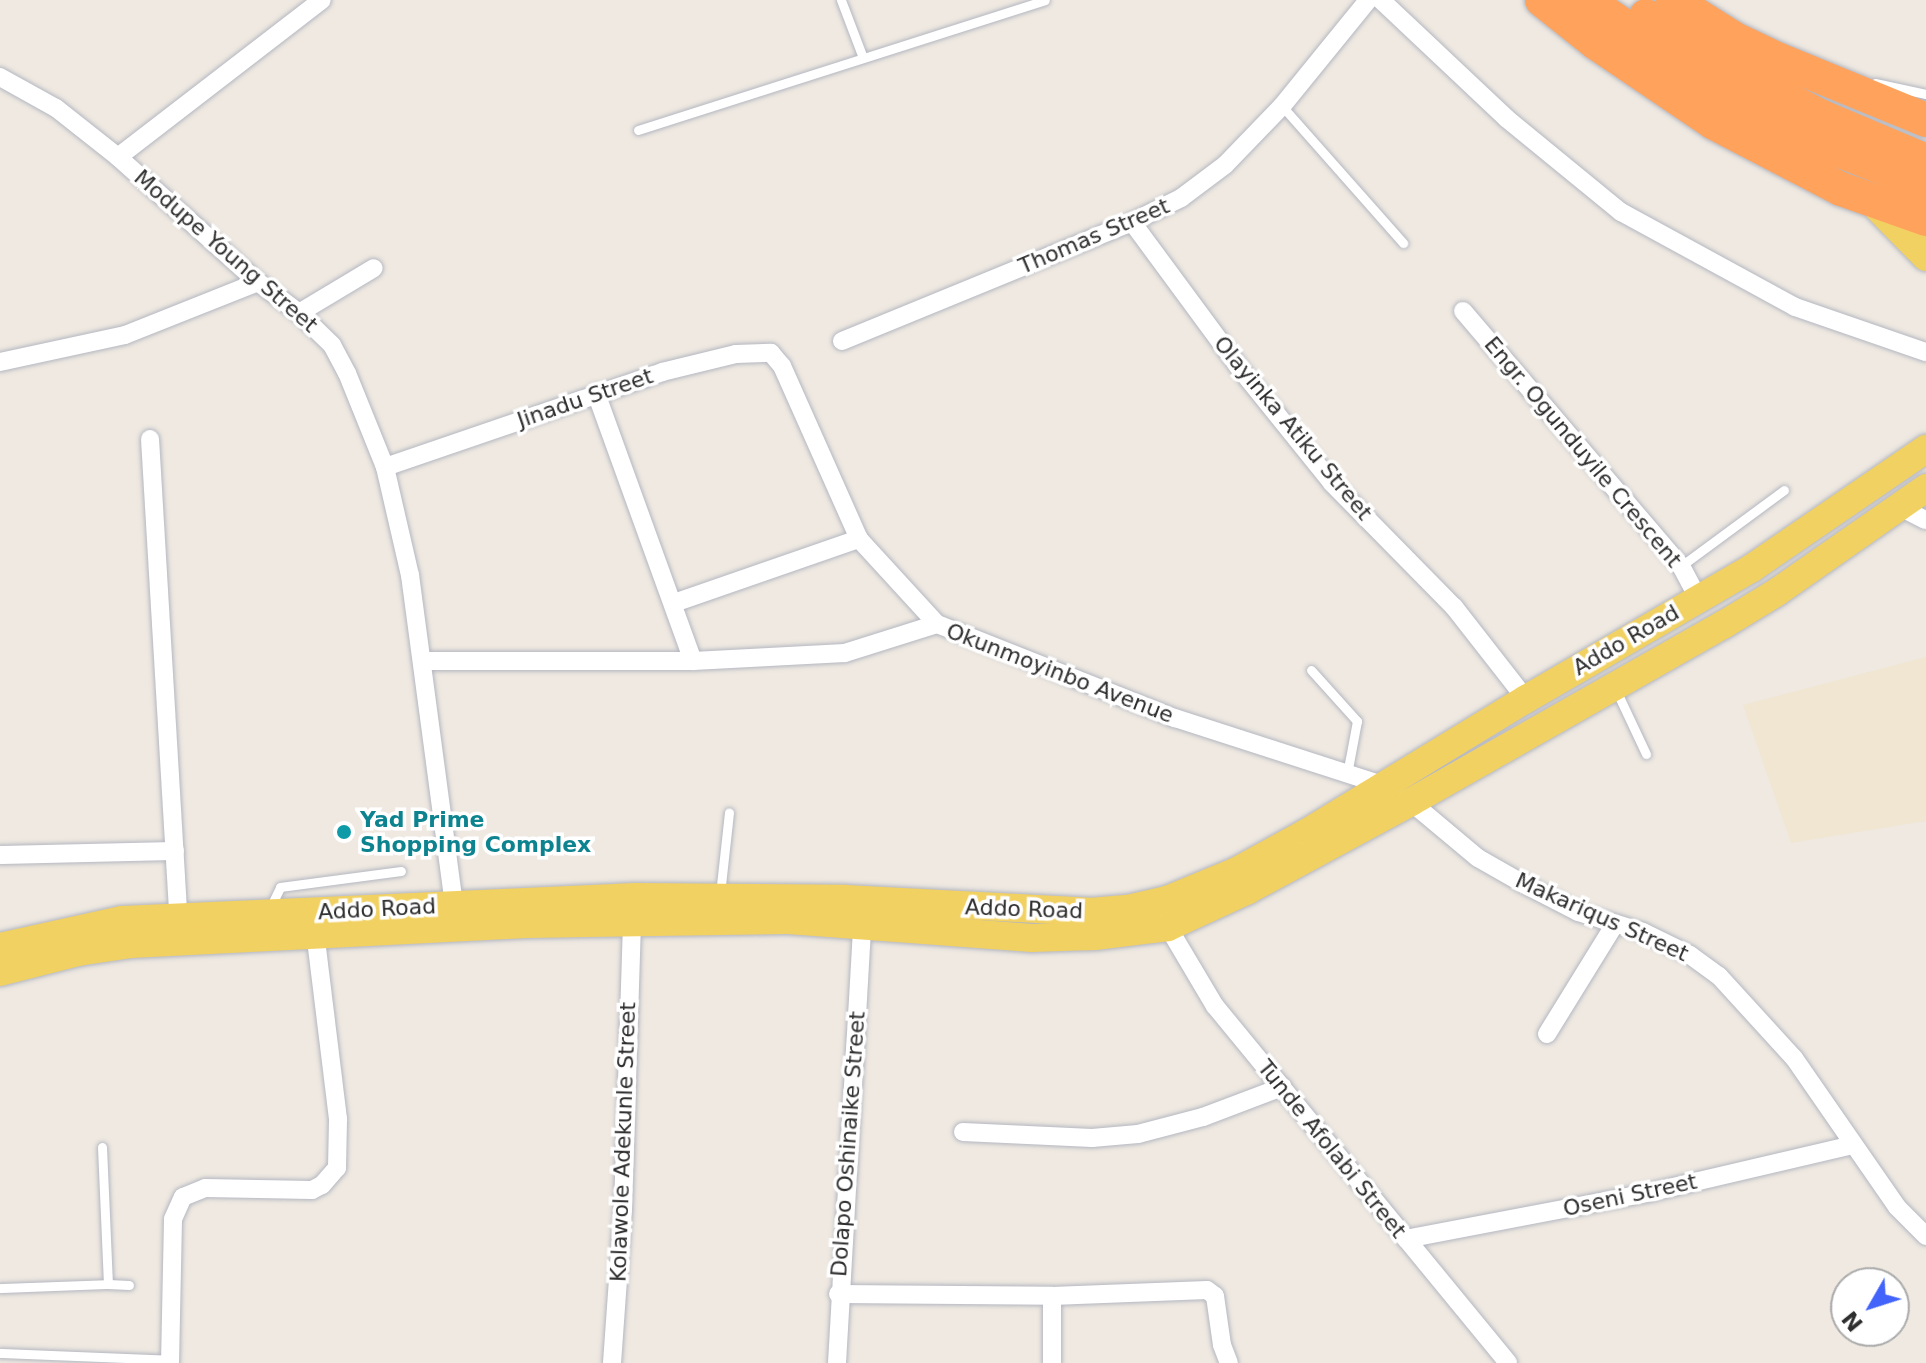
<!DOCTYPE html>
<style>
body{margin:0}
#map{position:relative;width:1926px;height:1363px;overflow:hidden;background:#efe9e1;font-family:"DejaVu Sans",sans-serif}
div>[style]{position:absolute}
.education>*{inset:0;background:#f0e6d1}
.roads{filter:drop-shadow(0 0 2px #b4b7c1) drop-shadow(0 0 2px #b4b7c1)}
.lane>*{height:9px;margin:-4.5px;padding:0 4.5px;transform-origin:4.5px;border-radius:4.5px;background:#fff}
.street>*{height:18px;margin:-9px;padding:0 9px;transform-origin:9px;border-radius:9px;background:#fff}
.primary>*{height:28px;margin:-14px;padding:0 14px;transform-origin:14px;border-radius:14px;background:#f2d163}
.highway>*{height:34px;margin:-17px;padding:0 17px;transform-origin:17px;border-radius:17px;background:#ffa35c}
.dots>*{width:22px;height:22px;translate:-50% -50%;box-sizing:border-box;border:4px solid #fff;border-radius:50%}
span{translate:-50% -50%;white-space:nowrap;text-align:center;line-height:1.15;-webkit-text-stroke:7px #fff;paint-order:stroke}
.street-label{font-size:22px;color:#2e2e2e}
.culture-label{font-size:22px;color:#0d838f;font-weight:700}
.left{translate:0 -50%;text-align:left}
.north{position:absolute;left:1830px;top:1267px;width:80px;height:80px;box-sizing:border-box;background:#fff;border:2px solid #ababab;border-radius:50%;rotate:231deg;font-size:22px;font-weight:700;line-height:32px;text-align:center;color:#2e2e2e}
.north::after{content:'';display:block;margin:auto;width:28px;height:36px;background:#4264fb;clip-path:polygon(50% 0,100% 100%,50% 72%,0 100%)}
</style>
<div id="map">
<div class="education">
<div style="clip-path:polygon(1926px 657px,1926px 821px,1791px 843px,1743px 705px)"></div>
</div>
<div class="roads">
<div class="lane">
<div style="left:841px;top:0;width:62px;rotate:69.2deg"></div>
<div style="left:1875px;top:83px;width:52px;rotate:12.2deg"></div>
<div style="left:1282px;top:106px;width:183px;rotate:48.5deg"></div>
<div style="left:638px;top:130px;width:427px;rotate:-17.7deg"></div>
<div style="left:1681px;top:566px;width:128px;rotate:-36.4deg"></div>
<div style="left:1311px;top:670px;width:69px;rotate:48deg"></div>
<div style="left:1357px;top:721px;width:54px;rotate:100.7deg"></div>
<div style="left:1615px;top:688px;width:73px;rotate:64.8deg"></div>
<div style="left:720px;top:894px;width:82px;rotate:-83.7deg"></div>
<div style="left:269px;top:910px;width:25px;rotate:-64deg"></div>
<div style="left:280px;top:887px;width:122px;rotate:-7.5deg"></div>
<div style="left:102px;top:1147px;width:137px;rotate:87.5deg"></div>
<div style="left:108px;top:1284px;width:21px;rotate:3deg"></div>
<div style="left:0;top:1288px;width:108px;rotate:-2.1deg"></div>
<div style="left:0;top:1353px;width:171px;rotate:2.3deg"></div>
</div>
<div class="street">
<div style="left:1381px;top:0;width:172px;rotate:43.3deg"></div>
<div style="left:1506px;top:118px;width:149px;rotate:39.3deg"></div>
<div style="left:1621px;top:212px;width:198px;rotate:28.6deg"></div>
<div style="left:1795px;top:307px;width:139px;rotate:19deg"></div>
<div style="left:0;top:77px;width:64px;rotate:29deg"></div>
<div style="left:56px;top:108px;width:79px;rotate:38.3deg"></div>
<div style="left:118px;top:157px;width:188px;rotate:41.8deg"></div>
<div style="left:258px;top:282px;width:51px;rotate:37.1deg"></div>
<div style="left:299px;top:313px;width:46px;rotate:44.1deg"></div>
<div style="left:332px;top:345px;width:32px;rotate:62deg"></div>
<div style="left:347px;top:373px;width:101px;rotate:68deg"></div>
<div style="left:385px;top:467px;width:111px;rotate:77deg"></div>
<div style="left:410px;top:575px;width:333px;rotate:82.4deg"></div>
<div style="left:118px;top:157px;width:257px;rotate:-37.6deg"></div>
<div style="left:1132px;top:222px;width:179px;rotate:53.6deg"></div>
<div style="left:1238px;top:366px;width:150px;rotate:51.2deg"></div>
<div style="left:1332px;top:483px;width:174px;rotate:45.5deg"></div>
<div style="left:1454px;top:607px;width:117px;rotate:52deg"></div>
<div style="left:1463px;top:311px;width:335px;rotate:49.5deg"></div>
<div style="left:1681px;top:566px;width:36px;rotate:62deg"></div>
<div style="left:299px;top:313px;width:87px;rotate:-31deg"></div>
<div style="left:842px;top:341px;width:313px;rotate:-22.3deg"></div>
<div style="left:1132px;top:222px;width:55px;rotate:-26.1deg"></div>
<div style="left:1181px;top:198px;width:55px;rotate:-36.9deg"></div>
<div style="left:1225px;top:165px;width:82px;rotate:-46deg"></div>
<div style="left:1282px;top:106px;width:136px;rotate:-50.9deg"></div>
<div style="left:0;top:362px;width:128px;rotate:-12.2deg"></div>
<div style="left:125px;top:335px;width:143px;rotate:-21.7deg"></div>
<div style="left:596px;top:393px;width:285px;rotate:70.1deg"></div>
<div style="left:150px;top:439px;width:479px;rotate:86.6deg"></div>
<div style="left:385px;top:467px;width:293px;rotate:-18.9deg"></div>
<div style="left:662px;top:372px;width:76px;rotate:-13.7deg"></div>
<div style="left:736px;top:354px;width:35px;rotate:-2deg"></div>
<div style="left:771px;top:353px;width:17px;rotate:50deg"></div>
<div style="left:782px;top:366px;width:189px;rotate:66deg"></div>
<div style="left:859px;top:539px;width:115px;rotate:47.5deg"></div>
<div style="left:937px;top:624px;width:256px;rotate:21.6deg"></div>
<div style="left:1175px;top:718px;width:218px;rotate:17.9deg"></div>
<div style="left:1898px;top:506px;width:31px;rotate:27deg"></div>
<div style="left:674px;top:603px;width:196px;rotate:-19.1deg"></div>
<div style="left:423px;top:661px;width:270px"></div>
<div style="left:693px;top:661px;width:152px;rotate:-3deg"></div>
<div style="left:845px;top:653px;width:96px;rotate:-17.5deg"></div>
<div style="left:1411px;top:802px;width:87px;rotate:39.9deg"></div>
<div style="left:1478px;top:858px;width:48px;rotate:29.7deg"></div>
<div style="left:1520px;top:882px;width:65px;rotate:27.3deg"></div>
<div style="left:1578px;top:912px;width:68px;rotate:17.1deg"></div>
<div style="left:1643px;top:932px;width:52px;rotate:26.1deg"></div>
<div style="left:1690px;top:955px;width:36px;rotate:36deg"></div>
<div style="left:1719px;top:976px;width:111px;rotate:47.6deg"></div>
<div style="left:1794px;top:1058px;width:181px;rotate:55.3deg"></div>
<div style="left:1897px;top:1207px;width:41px;rotate:45deg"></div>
<div style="left:0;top:855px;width:175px;rotate:-1.3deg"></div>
<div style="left:1168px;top:927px;width:92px;rotate:59.3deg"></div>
<div style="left:1215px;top:1006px;width:462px;rotate:50.6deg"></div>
<div style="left:1547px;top:1034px;width:129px;rotate:-58.3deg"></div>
<div style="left:963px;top:1132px;width:129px;rotate:2.7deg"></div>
<div style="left:1092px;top:1138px;width:46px;rotate:-5deg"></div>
<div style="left:1138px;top:1134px;width:67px;rotate:-14.7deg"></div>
<div style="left:1203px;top:1117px;width:85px;rotate:-20.8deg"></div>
<div style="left:1406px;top:1239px;width:250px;rotate:-10.8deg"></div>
<div style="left:1652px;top:1192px;width:206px;rotate:-13.2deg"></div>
<div style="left:838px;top:1294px;width:214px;rotate:0.5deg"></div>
<div style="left:1052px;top:1296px;width:155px;rotate:-2.2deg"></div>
<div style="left:1207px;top:1290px;width:10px;rotate:37deg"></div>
<div style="left:1215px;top:1296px;width:49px;rotate:81.9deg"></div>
<div style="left:1222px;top:1345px;width:19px;rotate:69deg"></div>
<div style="left:1052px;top:1296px;width:67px;rotate:90deg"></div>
<div style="left:170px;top:1363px;width:144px;rotate:-88.8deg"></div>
<div style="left:173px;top:1219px;width:24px;rotate:-66deg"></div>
<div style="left:183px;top:1197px;width:24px;rotate:-22deg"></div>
<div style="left:205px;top:1188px;width:107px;rotate:1.1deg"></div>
<div style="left:312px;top:1190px;width:11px;rotate:-27deg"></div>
<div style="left:322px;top:1185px;width:23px;rotate:-49deg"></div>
<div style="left:337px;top:1168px;width:49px;rotate:-88.8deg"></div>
<div style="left:338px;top:1119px;width:196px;rotate:-97deg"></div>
<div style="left:612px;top:1363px;width:154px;rotate:-85.9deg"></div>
<div style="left:623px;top:1209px;width:287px;rotate:-88.2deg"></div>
<div style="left:837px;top:1363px;width:439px;rotate:-86.7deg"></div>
</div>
<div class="primary">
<div style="left:1872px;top:202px;width:77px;rotate:45.5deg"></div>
<div style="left:0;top:947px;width:125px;rotate:-12.5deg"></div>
<div style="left:122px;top:920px;width:515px;rotate:-2.56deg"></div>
<div style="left:636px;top:897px;width:209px;rotate:0.5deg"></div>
<div style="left:845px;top:899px;width:245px;rotate:3deg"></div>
<div style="left:1090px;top:912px;width:38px;rotate:-5deg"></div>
<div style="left:1128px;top:909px;width:40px;rotate:-13deg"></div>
<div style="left:1167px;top:900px;width:74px;rotate:-22.4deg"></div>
<div style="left:1235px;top:872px;width:83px;rotate:-28.7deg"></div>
<div style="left:1308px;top:832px;width:255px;rotate:-31.4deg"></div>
<div style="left:1526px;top:699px;width:261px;rotate:-30.1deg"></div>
<div style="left:1752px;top:568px;width:211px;rotate:-34.4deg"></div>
<div style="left:0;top:972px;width:81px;rotate:-14.4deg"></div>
<div style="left:78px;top:952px;width:54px;rotate:-8.6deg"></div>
<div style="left:131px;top:944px;width:396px;rotate:-2.9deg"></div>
<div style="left:526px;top:924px;width:262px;rotate:-0.9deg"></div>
<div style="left:788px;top:920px;width:245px;rotate:4.2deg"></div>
<div style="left:1032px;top:938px;width:63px;rotate:-1.8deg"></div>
<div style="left:1095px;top:936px;width:74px;rotate:-7deg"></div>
<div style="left:1168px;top:927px;width:88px;rotate:-24.8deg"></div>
<div style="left:1248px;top:890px;width:185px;rotate:-28.4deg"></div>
<div style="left:1411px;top:802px;width:359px;rotate:-29.6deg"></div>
<div style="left:1723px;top:625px;width:63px;rotate:-31.4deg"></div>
<div style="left:1777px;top:592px;width:182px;rotate:-34.9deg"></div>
</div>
<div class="highway">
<div style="left:1542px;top:0;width:69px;rotate:38.5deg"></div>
<div style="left:1596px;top:43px;width:143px;rotate:34.1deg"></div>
<div style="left:1714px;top:123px;width:143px;rotate:27.5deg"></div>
<div style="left:1841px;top:189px;width:90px;rotate:19.4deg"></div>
<div style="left:1586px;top:0;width:174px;rotate:34deg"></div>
<div style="left:1730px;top:97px;width:96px;rotate:27.4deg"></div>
<div style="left:1815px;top:141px;width:119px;rotate:21.6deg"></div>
<div style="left:1673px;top:0;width:71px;rotate:32.3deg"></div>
<div style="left:1733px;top:38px;width:49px;rotate:25.5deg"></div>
<div style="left:1777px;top:59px;width:161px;rotate:22.3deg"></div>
<div style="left:1646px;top:16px;width:109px;rotate:32.2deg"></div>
<div style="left:1738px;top:74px;width:94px;rotate:27.1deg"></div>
<div style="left:1822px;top:117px;width:113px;rotate:22.9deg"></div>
</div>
</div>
<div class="dots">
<div style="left:344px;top:832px;background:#0f9aa8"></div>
</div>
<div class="street-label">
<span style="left:1094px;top:236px;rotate:-23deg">Thomas Street</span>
<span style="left:226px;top:251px;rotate:41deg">Modupe Young Street</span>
<span style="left:585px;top:398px;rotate:-19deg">Jinadu Street</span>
<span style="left:1293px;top:428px;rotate:50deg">Olayinka Atiku Street</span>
<span style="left:1583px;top:452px;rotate:50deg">Engr. Ogunduyile Crescent</span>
<span style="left:1626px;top:640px;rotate:-30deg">Addo Road</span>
<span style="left:1060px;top:673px;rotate:21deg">Okunmoyinbo Avenue</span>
<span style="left:377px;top:909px;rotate:-3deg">Addo Road</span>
<span style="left:1024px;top:909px;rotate:2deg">Addo Road</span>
<span style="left:1602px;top:917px;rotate:24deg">Makariqus Street</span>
<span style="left:623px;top:1142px;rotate:-88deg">Kolawole Adekunle Street</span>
<span style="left:848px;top:1144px;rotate:-86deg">Dolapo Oshinaike Street</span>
<span style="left:1332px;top:1149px;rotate:51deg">Tunde Afolabi Street</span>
<span style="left:1630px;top:1195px;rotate:-12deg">Oseni Street</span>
</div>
<div class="culture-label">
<span class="left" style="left:360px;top:832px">Yad Prime<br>Shopping Complex</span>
</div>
<div class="north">N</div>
</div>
